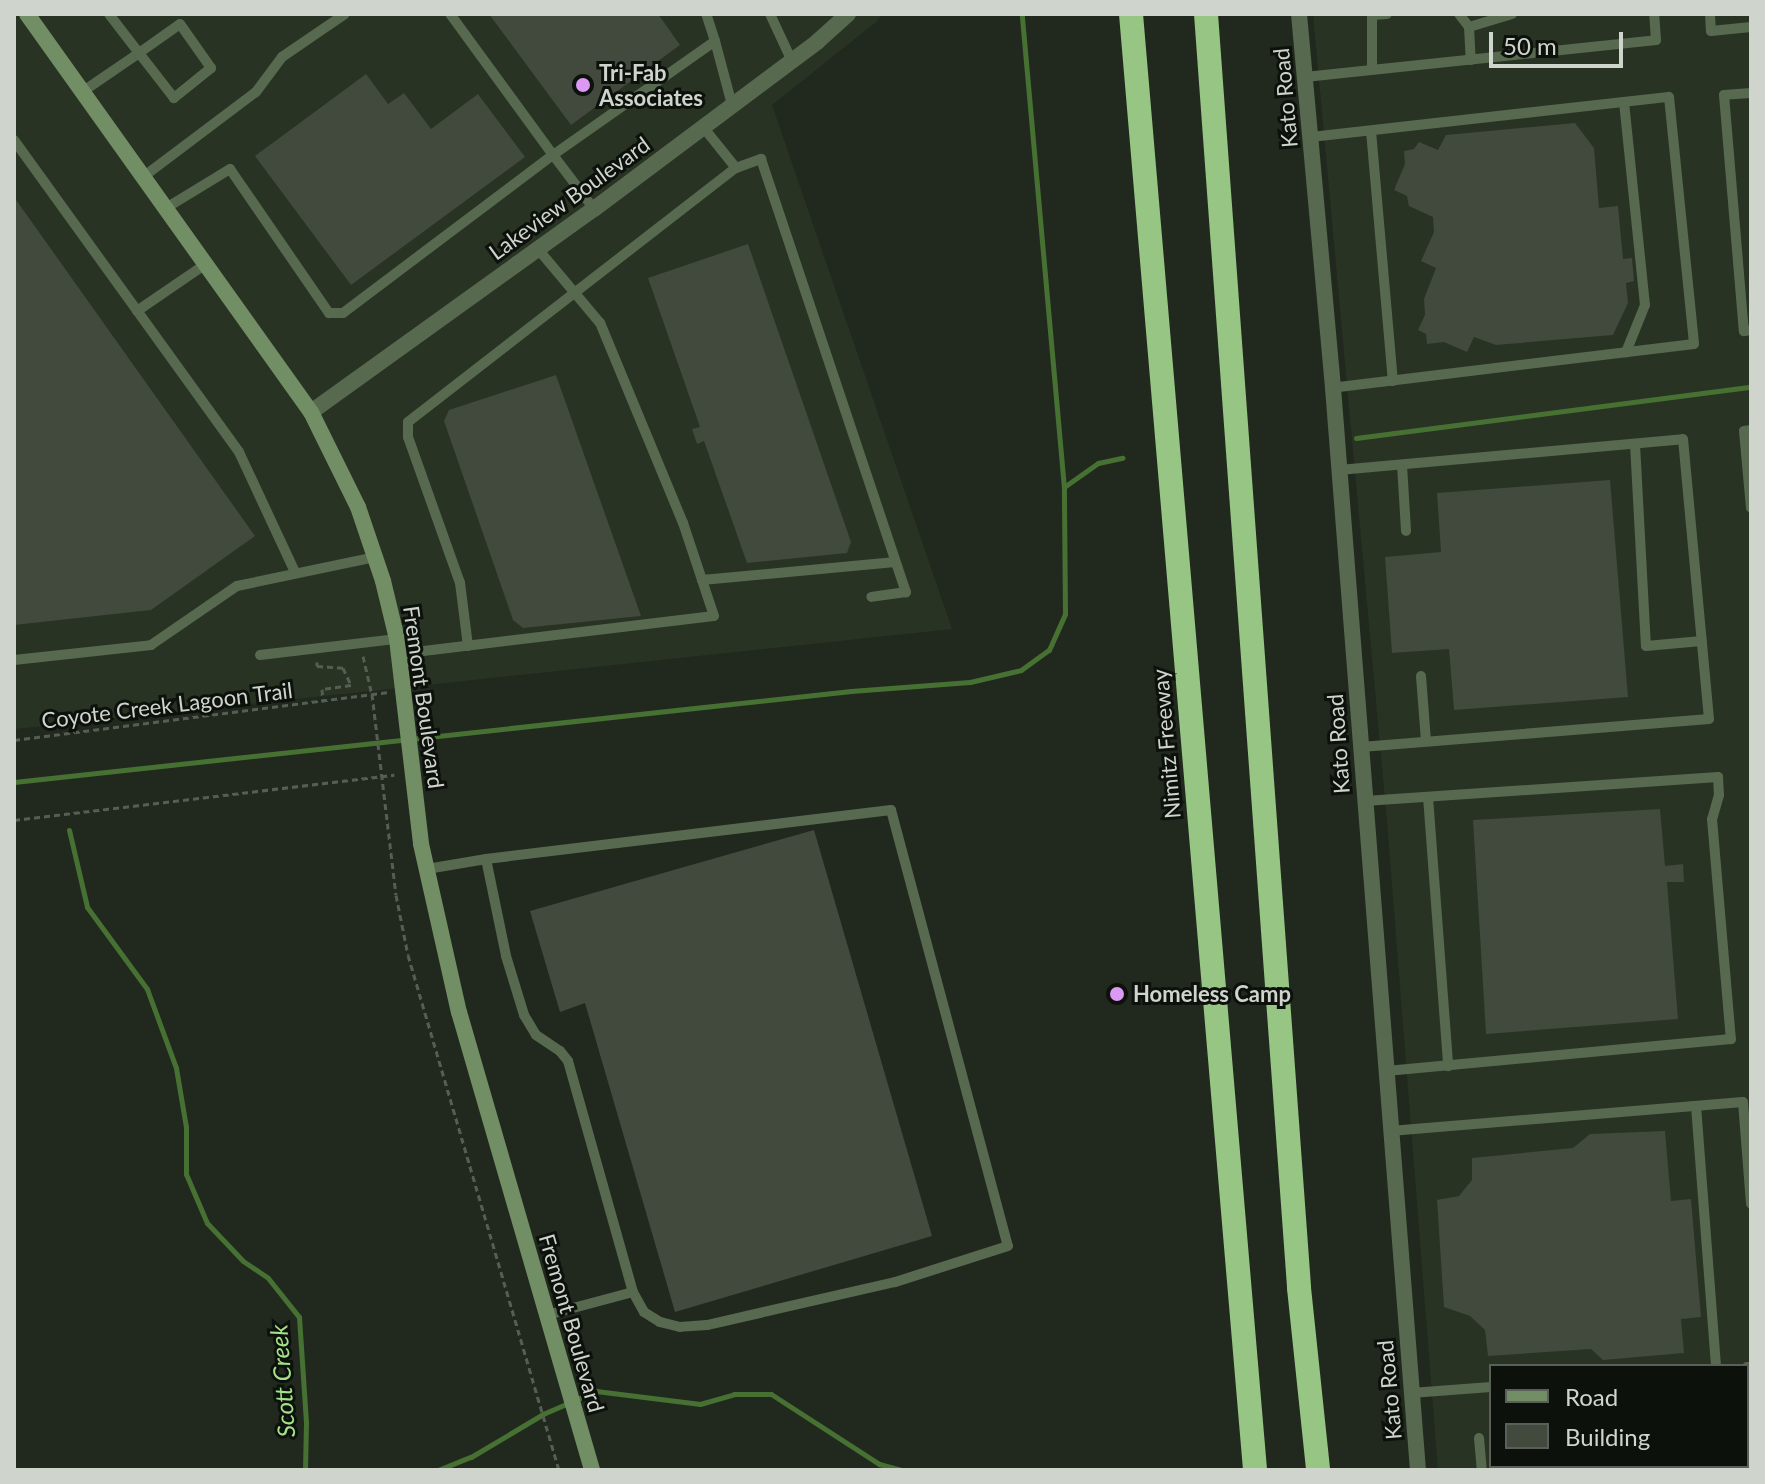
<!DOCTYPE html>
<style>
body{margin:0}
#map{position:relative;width:1765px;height:1484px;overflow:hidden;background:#21291e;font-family:Lato,sans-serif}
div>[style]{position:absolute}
.built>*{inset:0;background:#283323}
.stream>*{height:5px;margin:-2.5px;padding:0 2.5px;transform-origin:2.5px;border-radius:2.5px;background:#477133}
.building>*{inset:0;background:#414a3d}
.path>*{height:3px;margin-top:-1.5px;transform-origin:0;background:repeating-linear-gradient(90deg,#565d53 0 6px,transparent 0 10px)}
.service>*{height:10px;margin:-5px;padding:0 5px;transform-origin:5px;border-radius:5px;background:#57694f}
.tertiary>*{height:16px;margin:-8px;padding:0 8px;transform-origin:8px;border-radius:8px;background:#57694f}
.secondary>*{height:16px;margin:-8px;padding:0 8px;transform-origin:8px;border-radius:8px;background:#718e64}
.motorway>*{height:24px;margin:-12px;padding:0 12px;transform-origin:12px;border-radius:12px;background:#97c584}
.dots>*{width:22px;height:22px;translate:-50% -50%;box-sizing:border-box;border:4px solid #0d110c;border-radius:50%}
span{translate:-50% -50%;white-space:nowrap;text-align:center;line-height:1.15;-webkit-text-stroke:6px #0d110c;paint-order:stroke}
.poi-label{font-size:22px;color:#cfd4cd;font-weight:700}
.left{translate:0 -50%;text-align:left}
.street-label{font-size:22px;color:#cfd4cd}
.water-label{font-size:24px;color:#a4e28a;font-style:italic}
.frame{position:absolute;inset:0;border:16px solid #cfd4cd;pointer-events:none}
.legend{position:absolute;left:1489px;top:1364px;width:260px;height:104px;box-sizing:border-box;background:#0d110c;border:2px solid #5b5f59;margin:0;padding:10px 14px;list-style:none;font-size:24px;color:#cfd4cd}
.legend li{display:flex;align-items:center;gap:16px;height:40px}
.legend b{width:40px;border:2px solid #5b5f59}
.scale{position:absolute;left:1489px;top:32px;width:134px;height:36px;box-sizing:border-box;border:4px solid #cfd4cd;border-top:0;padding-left:10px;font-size:24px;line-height:28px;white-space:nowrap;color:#cfd4cd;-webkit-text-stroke:6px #0d110c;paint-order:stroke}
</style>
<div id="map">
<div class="built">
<div style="clip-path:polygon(14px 14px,882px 14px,876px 22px,772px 105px,952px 629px,14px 729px)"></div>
<div style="clip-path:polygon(evenodd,1313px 14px,1751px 14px,1751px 1470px,1438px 1470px,1387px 821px,1313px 14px,1491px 1366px,1747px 1366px,1747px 1466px,1491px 1466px,1491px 1366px)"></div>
</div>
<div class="stream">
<div style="left:1356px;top:438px;width:398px;rotate:-7.4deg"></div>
<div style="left:1064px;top:487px;width:42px;rotate:-35.2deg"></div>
<div style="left:1098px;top:463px;width:25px;rotate:-12deg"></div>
<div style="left:14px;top:782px;width:842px;rotate:-6.2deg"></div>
<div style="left:851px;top:691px;width:119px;rotate:-4.3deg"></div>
<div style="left:970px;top:682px;width:52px;rotate:-13.2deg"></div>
<div style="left:1021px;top:670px;width:34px;rotate:-36deg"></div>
<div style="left:1049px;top:650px;width:39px;rotate:-66deg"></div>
<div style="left:1065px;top:614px;width:126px;rotate:-90.5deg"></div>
<div style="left:1064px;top:488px;width:476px;rotate:-95.1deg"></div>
<div style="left:69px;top:830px;width:79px;rotate:76.8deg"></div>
<div style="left:87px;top:907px;width:102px;rotate:53.8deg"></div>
<div style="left:147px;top:989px;width:84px;rotate:69.8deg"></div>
<div style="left:176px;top:1068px;width:60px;rotate:80.4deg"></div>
<div style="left:186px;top:1127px;width:47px;rotate:90deg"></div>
<div style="left:186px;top:1174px;width:53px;rotate:66.8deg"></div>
<div style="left:207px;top:1223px;width:52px;rotate:46.5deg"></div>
<div style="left:243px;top:1261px;width:30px;rotate:34deg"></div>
<div style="left:268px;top:1278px;width:50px;rotate:51.5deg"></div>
<div style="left:299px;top:1317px;width:105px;rotate:86.2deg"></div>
<div style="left:306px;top:1422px;width:48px;rotate:91.2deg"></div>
<div style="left:438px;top:1470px;width:35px;rotate:-22deg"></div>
<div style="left:471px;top:1457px;width:84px;rotate:-30.8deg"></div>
<div style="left:543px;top:1414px;width:58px;rotate:-23.5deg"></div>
<div style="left:596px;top:1391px;width:105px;rotate:7.1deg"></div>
<div style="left:700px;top:1404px;width:35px;rotate:-16deg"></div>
<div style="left:734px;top:1394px;width:37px"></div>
<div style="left:771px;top:1394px;width:129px;rotate:32.9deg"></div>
<div style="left:879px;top:1464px;width:23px;rotate:15deg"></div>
</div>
<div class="building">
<div style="clip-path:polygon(489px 14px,658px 14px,680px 45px,571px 125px)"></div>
<div style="clip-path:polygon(366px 74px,388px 104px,404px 93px,431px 129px,478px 94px,525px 157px,351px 285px,255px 156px)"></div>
<div style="clip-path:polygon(1575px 123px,1594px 148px,1599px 208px,1618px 206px,1623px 259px,1632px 258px,1634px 281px,1626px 283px,1628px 303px,1613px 335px,1496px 345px,1474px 337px,1467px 352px,1444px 342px,1427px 344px,1426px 334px,1418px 330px,1425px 315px,1424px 299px,1436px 268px,1421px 261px,1434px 232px,1433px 217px,1409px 206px,1407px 196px,1394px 190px,1405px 164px,1404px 151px,1414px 149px,1419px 142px,1438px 150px,1446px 135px)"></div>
<div style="clip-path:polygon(14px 197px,255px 536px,151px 610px,14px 625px)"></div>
<div style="clip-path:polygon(748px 244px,851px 542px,847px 553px,747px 563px,704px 441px,697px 444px,692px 429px,700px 427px,648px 278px)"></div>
<div style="clip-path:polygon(556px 375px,641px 616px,523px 628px,513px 620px,444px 421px,449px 410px)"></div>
<div style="clip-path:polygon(1610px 480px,1628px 697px,1454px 710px,1449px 649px,1392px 653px,1385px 557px,1441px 552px,1437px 493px)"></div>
<div style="clip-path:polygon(1660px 809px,1665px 866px,1683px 864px,1684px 882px,1667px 882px,1678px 1019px,1486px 1034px,1473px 820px)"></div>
<div style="clip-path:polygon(814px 830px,932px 1236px,675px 1312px,585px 1003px,560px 1012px,530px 911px)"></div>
<div style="clip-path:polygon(1665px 1131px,1671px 1201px,1691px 1199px,1701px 1317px,1681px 1319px,1684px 1353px,1603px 1360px,1591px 1349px,1488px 1356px,1485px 1330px,1470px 1316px,1444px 1307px,1437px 1200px,1459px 1196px,1472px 1180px,1472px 1158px,1573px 1148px,1590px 1134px)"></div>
</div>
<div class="path">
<div style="left:363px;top:656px;width:39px;rotate:77deg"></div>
<div style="left:372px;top:694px;width:202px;rotate:83.2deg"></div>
<div style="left:396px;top:895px;width:61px;rotate:78.7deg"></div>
<div style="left:408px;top:955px;width:537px;rotate:73.66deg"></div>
<div style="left:317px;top:662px;width:4px;rotate:90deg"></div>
<div style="left:317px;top:666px;width:26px;rotate:4deg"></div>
<div style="left:343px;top:668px;width:19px;rotate:65deg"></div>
<div style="left:351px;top:685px;width:29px;rotate:172deg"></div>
<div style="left:322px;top:689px;width:13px;rotate:86deg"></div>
<div style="left:14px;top:740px;width:376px;rotate:-7.3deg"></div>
<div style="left:14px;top:820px;width:383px;rotate:-6.8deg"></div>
</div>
<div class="service">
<div style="left:770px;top:14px;width:50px;rotate:65deg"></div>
<div style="left:1459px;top:14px;width:16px;rotate:52deg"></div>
<div style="left:1469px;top:27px;width:33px;rotate:87deg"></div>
<div style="left:1710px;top:14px;width:17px;rotate:87deg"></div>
<div style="left:1711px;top:31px;width:40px;rotate:-5.7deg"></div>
<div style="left:180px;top:24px;width:54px;rotate:54.8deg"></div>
<div style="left:211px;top:68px;width:48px;rotate:141deg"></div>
<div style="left:174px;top:98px;width:57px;rotate:-127.9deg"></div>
<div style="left:139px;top:53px;width:50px;rotate:-35.3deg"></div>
<div style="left:1469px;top:27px;width:45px;rotate:-16.8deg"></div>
<div style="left:715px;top:41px;width:66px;rotate:75.1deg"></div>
<div style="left:1372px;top:70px;width:55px;rotate:-90deg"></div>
<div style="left:1372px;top:15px;width:15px;rotate:-4deg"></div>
<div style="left:1305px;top:77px;width:353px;rotate:-6deg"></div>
<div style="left:1656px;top:40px;width:26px;rotate:-94deg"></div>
<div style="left:82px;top:92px;width:69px;rotate:-34.4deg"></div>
<div style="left:139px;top:53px;width:49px;rotate:-127.6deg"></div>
<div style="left:1751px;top:93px;width:27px;rotate:176deg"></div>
<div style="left:1724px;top:95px;width:237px;rotate:85.2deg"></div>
<div style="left:1744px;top:331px;width:7px;rotate:-8deg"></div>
<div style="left:1624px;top:102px;width:204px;rotate:84.1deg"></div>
<div style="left:1645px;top:305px;width:51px;rotate:112deg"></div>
<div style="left:1371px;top:131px;width:251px;rotate:85deg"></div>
<div style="left:1311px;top:137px;width:360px;rotate:-6.4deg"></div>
<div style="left:1669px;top:97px;width:248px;rotate:84.2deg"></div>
<div style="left:1694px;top:344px;width:364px;rotate:173.1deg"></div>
<div style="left:14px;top:140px;width:385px;rotate:54.2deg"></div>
<div style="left:239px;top:452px;width:132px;rotate:65deg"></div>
<div style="left:736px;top:168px;width:27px;rotate:-20deg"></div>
<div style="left:761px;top:159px;width:457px;rotate:71.5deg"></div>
<div style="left:906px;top:592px;width:35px;rotate:172deg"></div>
<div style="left:143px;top:177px;width:141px;rotate:-37deg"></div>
<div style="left:256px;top:92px;width:44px;rotate:-53.4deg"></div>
<div style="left:282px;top:57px;width:76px;rotate:-34.3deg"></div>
<div style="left:166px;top:208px;width:75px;rotate:-31.4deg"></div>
<div style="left:230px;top:169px;width:175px;rotate:55.5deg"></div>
<div style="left:329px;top:313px;width:14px"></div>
<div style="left:343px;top:313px;width:263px;rotate:-37deg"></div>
<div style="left:553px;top:155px;width:175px;rotate:-126.1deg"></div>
<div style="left:594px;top:209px;width:68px;rotate:-127.2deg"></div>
<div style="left:553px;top:155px;width:198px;rotate:-35.1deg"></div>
<div style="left:715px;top:41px;width:28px;rotate:-108deg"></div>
<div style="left:137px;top:311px;width:83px;rotate:-34.3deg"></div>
<div style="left:1751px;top:430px;width:7px;rotate:172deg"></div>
<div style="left:1744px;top:431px;width:77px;rotate:84.8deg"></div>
<div style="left:1635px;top:444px;width:202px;rotate:86.9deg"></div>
<div style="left:1646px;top:646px;width:56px;rotate:-5.1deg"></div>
<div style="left:1402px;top:465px;width:66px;rotate:86.5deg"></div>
<div style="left:1339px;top:470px;width:345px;rotate:-5.1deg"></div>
<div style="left:1683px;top:439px;width:281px;rotate:84.7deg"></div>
<div style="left:1709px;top:719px;width:349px;rotate:175.4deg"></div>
<div style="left:702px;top:580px;width:194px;rotate:-5.3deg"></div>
<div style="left:468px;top:646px;width:64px;rotate:-97.2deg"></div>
<div style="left:460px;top:583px;width:155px;rotate:-109.6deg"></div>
<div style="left:408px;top:437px;width:15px;rotate:-90deg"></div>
<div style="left:408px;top:422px;width:415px;rotate:-37.8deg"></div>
<div style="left:736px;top:168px;width:53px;rotate:-128.8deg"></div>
<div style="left:399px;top:654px;width:317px;rotate:-6.9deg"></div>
<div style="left:714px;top:616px;width:98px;rotate:-108.4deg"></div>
<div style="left:683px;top:523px;width:217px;rotate:-112.5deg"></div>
<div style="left:600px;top:323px;width:97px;rotate:-130deg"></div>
<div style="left:260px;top:655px;width:138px;rotate:-6.7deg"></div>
<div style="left:14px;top:660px;width:138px;rotate:-6.2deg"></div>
<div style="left:151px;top:645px;width:104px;rotate:-34.5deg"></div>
<div style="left:237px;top:586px;width:142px;rotate:-11.8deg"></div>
<div style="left:1421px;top:676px;width:65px;rotate:85.6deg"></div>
<div style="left:1428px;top:797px;width:270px;rotate:85.7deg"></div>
<div style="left:1365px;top:801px;width:354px;rotate:-3.9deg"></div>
<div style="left:1718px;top:777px;width:18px;rotate:87deg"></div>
<div style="left:1719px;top:795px;width:25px;rotate:106deg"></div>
<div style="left:1712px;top:819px;width:221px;rotate:85.1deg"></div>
<div style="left:1731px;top:1039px;width:346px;rotate:174.7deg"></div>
<div style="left:486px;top:859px;width:408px;rotate:-6.9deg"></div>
<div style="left:891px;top:810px;width:451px;rotate:75deg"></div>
<div style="left:1008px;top:1246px;width:119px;rotate:162.3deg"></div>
<div style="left:895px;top:1282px;width:193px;rotate:167.1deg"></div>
<div style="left:707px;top:1325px;width:27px;rotate:176deg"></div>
<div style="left:680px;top:1327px;width:21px;rotate:-166deg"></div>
<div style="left:660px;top:1322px;width:19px;rotate:-148deg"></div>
<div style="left:644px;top:1312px;width:23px;rotate:-119deg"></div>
<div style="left:427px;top:869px;width:60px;rotate:-9.6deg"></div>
<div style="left:486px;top:859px;width:99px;rotate:78.3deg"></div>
<div style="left:506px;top:956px;width:62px;rotate:73deg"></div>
<div style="left:524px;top:1015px;width:23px;rotate:59deg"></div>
<div style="left:536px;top:1035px;width:29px;rotate:34deg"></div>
<div style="left:560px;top:1051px;width:13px;rotate:51deg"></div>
<div style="left:568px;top:1061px;width:240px;rotate:74.3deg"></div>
<div style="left:633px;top:1292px;width:89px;rotate:165deg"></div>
<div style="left:1696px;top:1106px;width:261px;rotate:85.6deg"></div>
<div style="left:1390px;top:1131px;width:354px;rotate:-4.7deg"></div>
<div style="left:1743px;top:1102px;width:102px;rotate:85.5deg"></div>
<div style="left:1747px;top:1367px;width:4px"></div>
<div style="left:1411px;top:1393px;width:80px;rotate:-4.3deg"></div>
<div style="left:1479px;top:1438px;width:32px;rotate:85deg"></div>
</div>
<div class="tertiary">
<div style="left:1299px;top:14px;width:376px;rotate:84.8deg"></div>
<div style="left:1333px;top:388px;width:1085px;rotate:85.51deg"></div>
<div style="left:311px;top:412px;width:348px;rotate:-35.7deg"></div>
<div style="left:594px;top:209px;width:279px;rotate:-36.8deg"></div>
<div style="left:817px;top:42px;width:42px;rotate:-42.1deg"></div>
</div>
<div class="secondary">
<div style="left:27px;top:14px;width:489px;rotate:54.5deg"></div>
<div style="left:311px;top:412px;width:106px;rotate:63.7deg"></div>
<div style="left:358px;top:507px;width:78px;rotate:71.3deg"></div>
<div style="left:383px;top:581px;width:60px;rotate:76.4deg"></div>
<div style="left:397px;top:639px;width:206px;rotate:83.3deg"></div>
<div style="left:421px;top:844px;width:172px;rotate:77.3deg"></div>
<div style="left:459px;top:1012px;width:477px;rotate:73.8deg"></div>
</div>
<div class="motorway">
<div style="left:1131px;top:14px;width:1461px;rotate:85.13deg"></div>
<div style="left:1206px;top:14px;width:1277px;rotate:85.82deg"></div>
<div style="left:1299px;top:1288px;width:183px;rotate:84deg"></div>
</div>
<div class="dots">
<div style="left:583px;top:85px;background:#dc99f4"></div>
<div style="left:1117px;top:994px;background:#dc99f4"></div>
</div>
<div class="poi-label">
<span class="left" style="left:599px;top:85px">Tri-Fab<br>Associates</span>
<span class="left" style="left:1133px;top:994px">Homeless Camp</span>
</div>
<div class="street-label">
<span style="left:1285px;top:98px;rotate:-95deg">Kato Road</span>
<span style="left:569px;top:198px;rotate:-36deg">Lakeview Boulevard</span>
<span style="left:424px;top:697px;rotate:82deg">Fremont Boulevard</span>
<span style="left:167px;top:705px;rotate:-7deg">Coyote Creek Lagoon Trail</span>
<span style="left:1166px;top:744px;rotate:-95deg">Nimitz Freeway</span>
<span style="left:1338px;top:744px;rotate:-94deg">Kato Road</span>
<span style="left:572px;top:1323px;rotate:74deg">Fremont Boulevard</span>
<span style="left:1389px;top:1390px;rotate:-95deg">Kato Road</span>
</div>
<div class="water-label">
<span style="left:282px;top:1381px;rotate:-94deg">Scott Creek</span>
</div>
<div class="frame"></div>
<ul class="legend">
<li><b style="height:10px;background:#718e64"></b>Road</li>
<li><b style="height:22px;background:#414a3d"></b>Building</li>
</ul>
<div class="scale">50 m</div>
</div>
